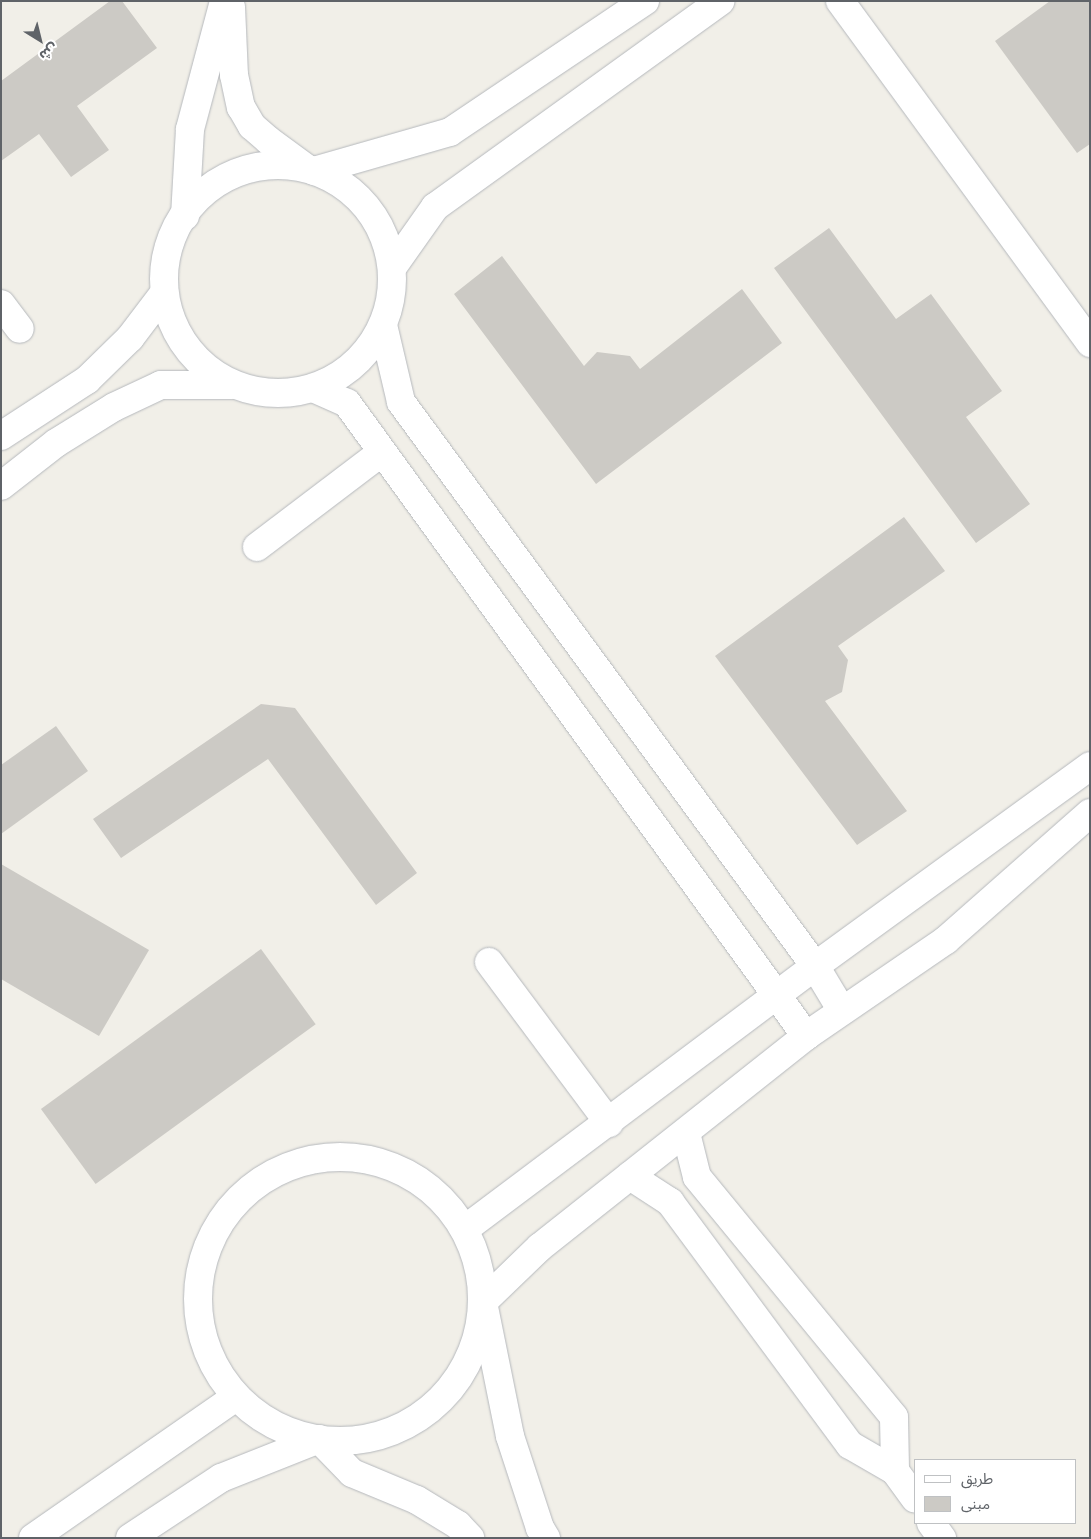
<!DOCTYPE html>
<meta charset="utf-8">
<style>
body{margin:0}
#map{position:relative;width:1091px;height:1539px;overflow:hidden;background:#f1efe8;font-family:Manrope,"Noto Sans Arabic",sans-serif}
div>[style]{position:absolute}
.building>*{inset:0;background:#cccac5;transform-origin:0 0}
.roads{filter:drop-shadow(0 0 1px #b5b8bc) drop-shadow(0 0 1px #b5b8bc)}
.minor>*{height:28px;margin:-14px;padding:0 14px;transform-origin:14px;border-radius:14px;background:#fff}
.minor>.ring{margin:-14px;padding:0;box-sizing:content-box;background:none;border:28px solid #fff;border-radius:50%}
span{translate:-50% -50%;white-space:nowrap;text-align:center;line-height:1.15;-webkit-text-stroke:4px #fff;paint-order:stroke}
.frame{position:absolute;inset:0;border:2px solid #5f6368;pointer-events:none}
.legend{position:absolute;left:914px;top:1459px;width:162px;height:65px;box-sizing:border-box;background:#fff;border:1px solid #bfc1c3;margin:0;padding:6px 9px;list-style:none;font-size:15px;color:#5f6368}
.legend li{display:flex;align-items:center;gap:10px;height:25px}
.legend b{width:25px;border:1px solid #bfc1c3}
.north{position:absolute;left:15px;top:15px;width:50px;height:50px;-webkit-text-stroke:4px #fff;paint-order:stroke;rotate:144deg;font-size:14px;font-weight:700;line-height:20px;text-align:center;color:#5f6368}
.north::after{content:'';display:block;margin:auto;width:18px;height:22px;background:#5f6368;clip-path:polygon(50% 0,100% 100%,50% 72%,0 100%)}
</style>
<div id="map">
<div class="building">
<div style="clip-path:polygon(110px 1px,122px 1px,157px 48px,77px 106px,109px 150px,71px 177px,39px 134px,1px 161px,1px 81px)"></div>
<div style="clip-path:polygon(1050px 1px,1090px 1px,1090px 144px,1077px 153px,995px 41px)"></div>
<div style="clip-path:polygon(829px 228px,896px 319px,931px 294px,1002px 391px,966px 417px,1030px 504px,976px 543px,774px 268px)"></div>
<div style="clip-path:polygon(502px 256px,584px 366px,597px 352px,630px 356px,640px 369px,742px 289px,782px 343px,596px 484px,454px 294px)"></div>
<div style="clip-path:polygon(904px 517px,945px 571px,838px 646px,848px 660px,842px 692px,825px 701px,907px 811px,857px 845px,715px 656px)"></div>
<div style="clip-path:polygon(261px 704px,295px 708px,417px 873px,376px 905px,268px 759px,121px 858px,93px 819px)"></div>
<div style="clip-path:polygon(56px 726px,88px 771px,1px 834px,1px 765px)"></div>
<div style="clip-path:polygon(1px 864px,149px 950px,99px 1036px,1px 979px)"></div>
<div style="left:261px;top:949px;width:93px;height:272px;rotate:54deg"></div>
</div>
<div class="roads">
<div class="minor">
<div style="left:840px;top:1px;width:424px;rotate:53.8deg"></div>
<div style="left:231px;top:7px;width:68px;rotate:87.5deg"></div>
<div style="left:234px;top:75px;width:33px;rotate:78deg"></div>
<div style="left:241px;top:107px;width:22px;rotate:60deg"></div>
<div style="left:252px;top:126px;width:21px;rotate:41deg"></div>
<div style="left:268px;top:140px;width:47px;rotate:36.4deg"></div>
<div class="ring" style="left:164px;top:165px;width:200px;height:200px"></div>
<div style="left:314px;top:171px;width:141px;rotate:-16deg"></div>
<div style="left:450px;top:132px;width:235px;rotate:-33.9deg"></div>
<div style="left:185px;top:216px;width:87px;rotate:-86.7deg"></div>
<div style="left:190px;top:129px;width:132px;rotate:-75.1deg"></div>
<div style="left:392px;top:268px;width:75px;rotate:-54.8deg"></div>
<div style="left:435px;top:207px;width:352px;rotate:-35.8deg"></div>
<div style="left:1px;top:304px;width:31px;rotate:53deg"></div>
<div style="left:383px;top:325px;width:79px;rotate:76.8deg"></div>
<div style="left:401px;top:402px;width:700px;rotate:53.72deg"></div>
<div style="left:815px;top:966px;width:52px;rotate:59deg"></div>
<div style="left:313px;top:388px;width:37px;rotate:24deg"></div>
<div style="left:347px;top:403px;width:782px;rotate:54.05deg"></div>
<div style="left:1px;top:436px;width:103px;rotate:-33.1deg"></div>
<div style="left:87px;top:380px;width:60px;rotate:-44.3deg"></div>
<div style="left:130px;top:338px;width:56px;rotate:-52.9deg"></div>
<div style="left:1px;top:486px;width:70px;rotate:-38deg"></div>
<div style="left:56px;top:443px;width:68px;rotate:-31.8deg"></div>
<div style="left:114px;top:407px;width:52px;rotate:-25.1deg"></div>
<div style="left:161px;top:385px;width:71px"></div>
<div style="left:257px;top:547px;width:156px;rotate:-37.2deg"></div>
<div style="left:489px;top:962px;width:201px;rotate:53.3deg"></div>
<div style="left:686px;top:1133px;width:45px;rotate:76deg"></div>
<div style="left:697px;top:1177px;width:310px;rotate:50.6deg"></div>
<div style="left:894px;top:1417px;width:54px;rotate:88.9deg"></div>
<div class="ring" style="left:198px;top:1157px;width:256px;height:256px"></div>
<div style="left:630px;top:1176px;width:48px;rotate:33deg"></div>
<div style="left:670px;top:1202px;width:302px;rotate:53.5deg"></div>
<div style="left:850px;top:1445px;width:52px;rotate:30deg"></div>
<div style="left:895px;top:1471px;width:34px;rotate:54deg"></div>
<div style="left:465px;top:1229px;width:438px;rotate:-36.9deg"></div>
<div style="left:815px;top:966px;width:340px;rotate:-36deg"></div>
<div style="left:931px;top:1523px;width:19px;rotate:54deg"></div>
<div style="left:33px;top:1538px;width:247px;rotate:-34.8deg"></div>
<div style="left:130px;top:1538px;width:109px;rotate:-33.4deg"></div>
<div style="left:221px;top:1478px;width:105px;rotate:-21.7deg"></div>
<div style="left:319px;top:1439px;width:47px;rotate:45.9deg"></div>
<div style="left:352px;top:1473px;width:70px;rotate:22.6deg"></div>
<div style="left:417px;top:1500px;width:48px;rotate:31.4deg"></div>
<div style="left:458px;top:1525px;width:18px;rotate:47deg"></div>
<div style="left:546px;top:1538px;width:12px;rotate:-121deg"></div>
<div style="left:540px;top:1528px;width:97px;rotate:-108.1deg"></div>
<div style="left:510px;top:1436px;width:137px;rotate:-101.4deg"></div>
<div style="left:483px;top:1302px;width:79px;rotate:-44deg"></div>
<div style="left:540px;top:1247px;width:340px;rotate:-38.4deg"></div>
<div style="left:806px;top:1036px;width:170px;rotate:-34.4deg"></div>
<div style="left:946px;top:940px;width:192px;rotate:-41.4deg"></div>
</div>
</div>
<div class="frame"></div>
<ul class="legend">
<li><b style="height:6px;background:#fff"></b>طريق</li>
<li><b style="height:14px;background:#cccac5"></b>مبنى</li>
</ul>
<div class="north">ش</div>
</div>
